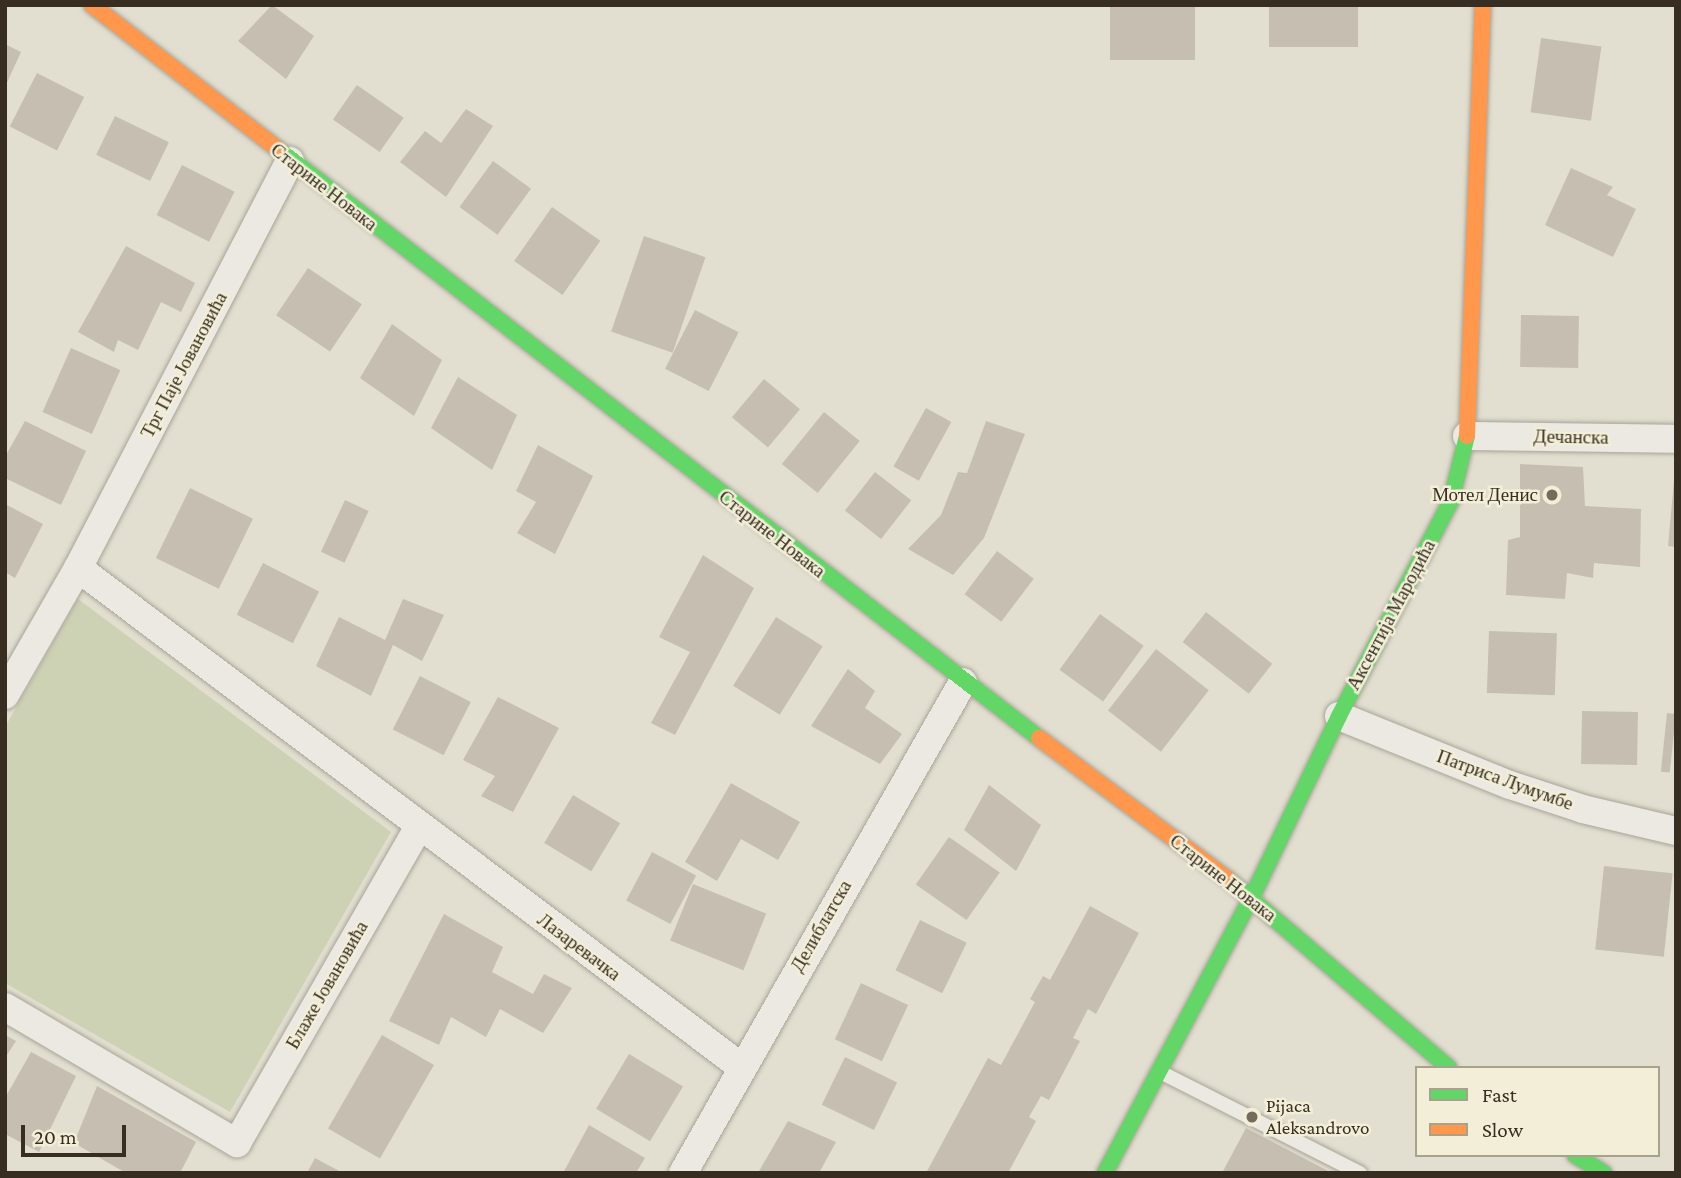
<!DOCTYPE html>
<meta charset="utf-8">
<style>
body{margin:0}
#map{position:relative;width:1681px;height:1178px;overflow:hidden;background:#e2dfd0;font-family:"Crimson Pro",serif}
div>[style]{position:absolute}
.green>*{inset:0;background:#ced2b4}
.building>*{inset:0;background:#c6bfb1;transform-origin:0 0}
.roads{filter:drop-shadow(0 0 2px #a8a498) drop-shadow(0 0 2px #a8a498)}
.lane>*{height:14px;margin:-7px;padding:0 7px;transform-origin:7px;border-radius:7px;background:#ebe9e1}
.street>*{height:28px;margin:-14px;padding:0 14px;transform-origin:14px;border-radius:14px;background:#ebe9e1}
.fast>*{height:16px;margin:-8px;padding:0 8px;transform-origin:8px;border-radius:8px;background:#63d668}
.slow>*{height:16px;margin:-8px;padding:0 8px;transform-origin:8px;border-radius:8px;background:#ff974d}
.dots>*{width:19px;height:19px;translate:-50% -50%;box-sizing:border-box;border:4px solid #f3eed7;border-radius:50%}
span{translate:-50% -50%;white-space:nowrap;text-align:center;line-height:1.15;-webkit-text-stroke:5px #f3eed7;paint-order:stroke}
.street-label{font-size:19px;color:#372e21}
.poi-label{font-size:19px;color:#372e21}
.right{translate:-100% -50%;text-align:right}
.left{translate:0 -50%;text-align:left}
.frame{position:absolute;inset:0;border:7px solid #372e21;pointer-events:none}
.legend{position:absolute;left:1415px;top:1066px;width:245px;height:91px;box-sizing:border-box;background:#f3eed7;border:2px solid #a8a18e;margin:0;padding:9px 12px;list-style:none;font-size:21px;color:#372e21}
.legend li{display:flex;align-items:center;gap:14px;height:35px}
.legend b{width:35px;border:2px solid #a8a18e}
.scale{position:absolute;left:21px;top:1125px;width:105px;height:32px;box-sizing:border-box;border:4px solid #372e21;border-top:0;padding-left:9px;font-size:21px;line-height:24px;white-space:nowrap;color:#372e21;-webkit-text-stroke:5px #f3eed7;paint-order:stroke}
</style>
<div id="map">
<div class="green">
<div style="clip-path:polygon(78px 599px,391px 832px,230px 1112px,5px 983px,5px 727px)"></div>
</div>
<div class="building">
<div style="clip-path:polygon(272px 5px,314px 36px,286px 79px,238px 41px)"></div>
<div style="left:1110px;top:5px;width:85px;height:55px"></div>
<div style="left:1269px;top:5px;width:89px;height:42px"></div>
<div style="left:1541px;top:38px;width:61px;height:75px;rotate:8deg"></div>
<div style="clip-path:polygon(5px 44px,21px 52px,5px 87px)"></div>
<div style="left:37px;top:73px;width:53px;height:60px;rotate:27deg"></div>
<div style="left:357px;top:85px;width:57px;height:42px;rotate:35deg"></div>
<div style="clip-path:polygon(466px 109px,493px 126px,446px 197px,400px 162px,425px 131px,441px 143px)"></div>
<div style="left:115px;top:116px;width:60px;height:43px;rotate:26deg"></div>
<div style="left:493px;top:161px;width:47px;height:57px;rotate:36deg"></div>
<div style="left:182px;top:165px;width:59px;height:56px;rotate:27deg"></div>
<div style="clip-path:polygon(1571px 168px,1613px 187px,1607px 195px,1636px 209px,1613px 257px,1545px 225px)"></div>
<div style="left:552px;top:207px;width:59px;height:66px;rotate:35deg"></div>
<div style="left:644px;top:236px;width:65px;height:101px;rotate:19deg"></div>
<div style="clip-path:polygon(126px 246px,195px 283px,181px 312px,161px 302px,138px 350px,118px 340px,114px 352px,78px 332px)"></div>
<div style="left:308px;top:268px;width:65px;height:57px;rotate:34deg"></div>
<div style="left:695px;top:310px;width:49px;height:66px;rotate:27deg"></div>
<div style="left:1521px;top:315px;width:58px;height:52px;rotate:1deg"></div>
<div style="clip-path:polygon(392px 324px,442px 360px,414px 416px,360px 378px)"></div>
<div style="left:71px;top:348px;width:54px;height:70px;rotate:24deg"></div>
<div style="clip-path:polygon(458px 377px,517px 415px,492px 470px,431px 428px)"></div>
<div style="left:764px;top:379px;width:47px;height:50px;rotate:40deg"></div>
<div style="left:926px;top:408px;width:29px;height:67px;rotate:29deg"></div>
<div style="left:824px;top:412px;width:46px;height:67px;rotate:39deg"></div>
<div style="clip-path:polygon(25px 421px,86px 451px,61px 505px,5px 478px,5px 457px)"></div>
<div style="clip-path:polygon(986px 421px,1025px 434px,984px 538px,953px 575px,908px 549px,941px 515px,958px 472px,967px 473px)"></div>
<div style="clip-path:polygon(538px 445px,593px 476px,555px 554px,517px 533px,536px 502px,516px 491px)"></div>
<div style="clip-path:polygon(1520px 464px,1583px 467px,1585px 506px,1641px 509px,1640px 567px,1594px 563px,1593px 578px,1567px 573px,1565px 599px,1506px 595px,1508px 540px,1520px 537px)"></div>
<div style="left:875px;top:472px;width:46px;height:49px;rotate:38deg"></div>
<div style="clip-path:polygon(1674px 480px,1676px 480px,1676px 547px,1668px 546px)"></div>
<div style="left:190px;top:488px;width:70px;height:78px;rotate:26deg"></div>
<div style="left:345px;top:500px;width:26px;height:57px;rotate:25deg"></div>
<div style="clip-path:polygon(5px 504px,43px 524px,15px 578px,5px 572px)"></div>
<div style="left:997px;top:551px;width:46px;height:54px;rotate:37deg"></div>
<div style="clip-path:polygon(703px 555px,754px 588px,675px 735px,651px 723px,690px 652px,659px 637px)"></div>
<div style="left:263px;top:563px;width:63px;height:58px;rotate:27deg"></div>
<div style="clip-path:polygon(403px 599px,444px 615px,422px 661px,393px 645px,371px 696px,316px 666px,339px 617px,385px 640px)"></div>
<div style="left:1206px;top:612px;width:84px;height:38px;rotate:38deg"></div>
<div style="left:1100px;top:614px;width:54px;height:69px;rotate:36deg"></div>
<div style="left:776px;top:617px;width:55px;height:81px;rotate:32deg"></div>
<div style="left:1489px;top:631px;width:68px;height:62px;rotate:2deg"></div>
<div style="left:1156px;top:649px;width:67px;height:78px;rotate:38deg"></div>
<div style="clip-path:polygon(848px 669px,875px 691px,865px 708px,902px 734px,880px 764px,811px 726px)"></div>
<div style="left:420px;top:676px;width:57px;height:60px;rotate:27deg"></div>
<div style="clip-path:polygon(498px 697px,559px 728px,513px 812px,481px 796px,495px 776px,463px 760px)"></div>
<div style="left:1582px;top:711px;width:56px;height:53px;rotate:1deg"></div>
<div style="left:1667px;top:713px;width:9px;height:59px;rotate:6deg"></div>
<div style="clip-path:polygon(731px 783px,800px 822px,778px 860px,741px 839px,717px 881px,685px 862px)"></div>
<div style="clip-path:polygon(989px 785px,1041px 825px,1016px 871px,964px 830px)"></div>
<div style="left:573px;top:795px;width:55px;height:56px;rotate:31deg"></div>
<div style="left:949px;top:837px;width:62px;height:58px;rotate:35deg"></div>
<div style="left:652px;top:852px;width:50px;height:55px;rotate:28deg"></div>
<div style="left:1604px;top:866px;width:69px;height:84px;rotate:6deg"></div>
<div style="left:693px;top:884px;width:79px;height:61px;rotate:22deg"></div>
<div style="clip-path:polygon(1090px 906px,1139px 933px,1096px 1014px,1088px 1009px,1073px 1038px,1080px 1041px,1049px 1100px,1041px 1096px,1029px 1117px,1036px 1121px,1008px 1173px,926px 1173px,988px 1058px,1001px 1065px,1035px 1002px,1030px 999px,1043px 976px,1050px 980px)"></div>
<div style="clip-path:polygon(444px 914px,503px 947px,492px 972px,533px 994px,544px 974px,572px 988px,543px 1033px,500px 1009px,486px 1037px,451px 1017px,439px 1045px,389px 1021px)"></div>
<div style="left:920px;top:920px;width:52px;height:56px;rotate:26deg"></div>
<div style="left:861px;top:983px;width:52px;height:62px;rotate:25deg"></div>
<div style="clip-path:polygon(5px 1035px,16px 1041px,5px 1058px)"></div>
<div style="left:382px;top:1035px;width:60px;height:108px;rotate:30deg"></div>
<div style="clip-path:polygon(31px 1052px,76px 1076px,39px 1152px,5px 1134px,5px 1098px)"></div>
<div style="left:629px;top:1054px;width:63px;height:64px;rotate:31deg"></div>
<div style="left:845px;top:1057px;width:58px;height:53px;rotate:26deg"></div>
<div style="clip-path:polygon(97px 1086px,196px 1142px,180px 1173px,126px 1173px,74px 1143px)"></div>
<div style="clip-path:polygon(788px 1121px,836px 1142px,819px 1173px,758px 1173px)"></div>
<div style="clip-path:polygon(589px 1125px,645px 1158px,636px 1173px,563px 1173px)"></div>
<div style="clip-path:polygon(1246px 1128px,1332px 1173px,1222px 1173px)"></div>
<div style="clip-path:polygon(315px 1158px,343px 1173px,307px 1173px)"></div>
</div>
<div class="roads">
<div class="lane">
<div style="left:1160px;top:1072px;width:224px;rotate:26.8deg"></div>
</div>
<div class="street">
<div style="left:1467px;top:436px;width:209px;rotate:0.8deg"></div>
<div style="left:78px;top:568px;width:828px;rotate:36.95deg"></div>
<div style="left:5px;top:695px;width:146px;rotate:-60.1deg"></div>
<div style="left:78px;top:568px;width:459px;rotate:-62.5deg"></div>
<div style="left:1339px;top:716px;width:184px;rotate:22deg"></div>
<div style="left:1510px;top:785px;width:77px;rotate:18.2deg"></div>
<div style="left:1583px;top:809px;width:96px;rotate:13.3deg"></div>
<div style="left:5px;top:1007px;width:269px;rotate:30.4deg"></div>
<div style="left:237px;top:1143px;width:363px;rotate:-60.1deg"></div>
<div style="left:683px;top:1173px;width:565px;rotate:-60.31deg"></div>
</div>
<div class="fast">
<div style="left:279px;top:150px;width:961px;rotate:37.73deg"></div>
<div style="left:1229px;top:880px;width:289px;rotate:40.5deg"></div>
<div style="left:1575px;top:1155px;width:34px;rotate:32deg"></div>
<div style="left:1105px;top:1173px;width:313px;rotate:-62deg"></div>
<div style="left:1252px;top:897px;width:201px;rotate:-64.3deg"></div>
<div style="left:1339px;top:716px;width:242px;rotate:-62.5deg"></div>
<div style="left:1451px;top:501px;width:67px;rotate:-76.2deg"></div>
</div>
<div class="slow">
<div style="left:92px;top:5px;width:237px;rotate:37.8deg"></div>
<div style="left:1467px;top:436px;width:431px;rotate:-87.9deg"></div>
<div style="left:1039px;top:738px;width:237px;rotate:36.8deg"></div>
</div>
</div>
<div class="dots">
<div style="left:1552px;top:495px;background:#736c5e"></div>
<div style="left:1252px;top:1117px;background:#736c5e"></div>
</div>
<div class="street-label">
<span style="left:324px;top:187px;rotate:38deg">Старине Новака</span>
<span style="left:184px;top:365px;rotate:-62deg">Трг Паје Јовановића</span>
<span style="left:1571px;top:437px;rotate:1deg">Дечанска</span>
<span style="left:772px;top:534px;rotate:38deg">Старине Новака</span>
<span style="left:1391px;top:615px;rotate:-62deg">Аксентија Мародића</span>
<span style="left:1505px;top:780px;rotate:20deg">Патриса Лумумбе</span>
<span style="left:1223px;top:878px;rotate:38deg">Старине Новака</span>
<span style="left:821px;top:926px;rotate:-60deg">Делиблатска</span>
<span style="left:579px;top:947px;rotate:37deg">Лазаревачка</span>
<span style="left:327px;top:985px;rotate:-60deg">Блаже Јовановића</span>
</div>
<div class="poi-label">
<span class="right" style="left:1538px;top:495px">Мотел Денис</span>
<span class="left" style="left:1266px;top:1117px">Pijaca<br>Aleksandrovo</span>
</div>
<div class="frame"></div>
<ul class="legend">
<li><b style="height:9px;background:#63d668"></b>Fast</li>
<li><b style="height:9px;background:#ff974d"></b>Slow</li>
</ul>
<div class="scale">20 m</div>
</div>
